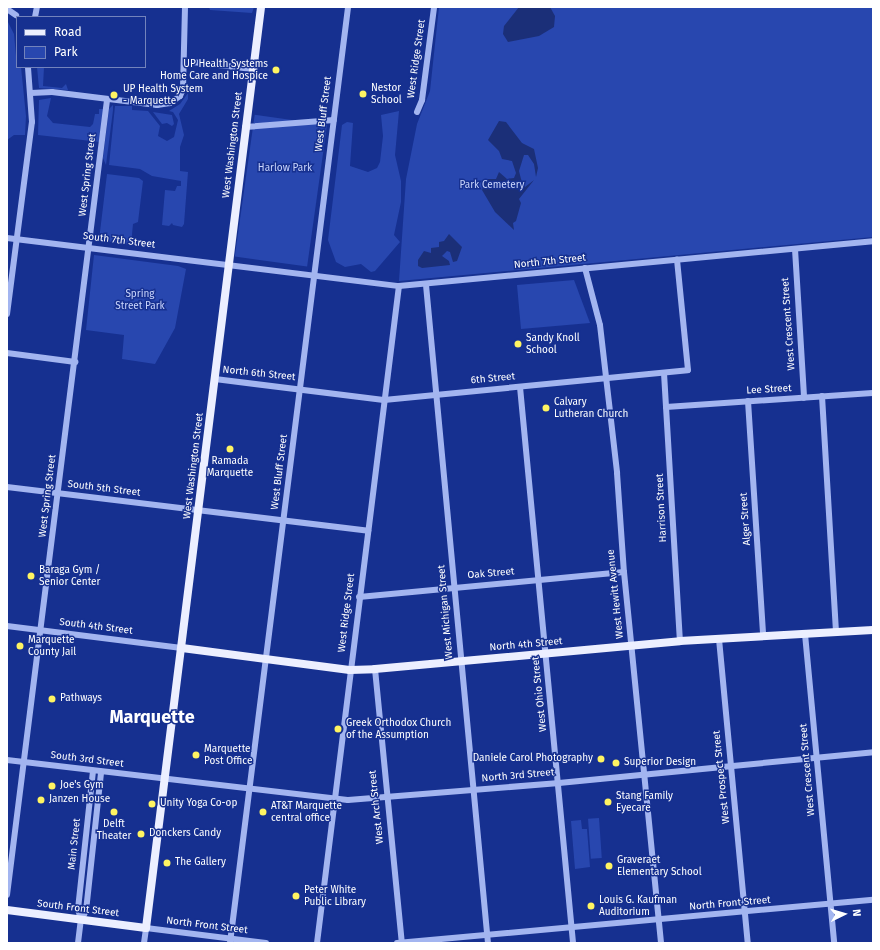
<!DOCTYPE html>
<style>
body{margin:0}
#map{position:relative;width:880px;height:950px;overflow:hidden;background:#163090;font-family:"Fira Sans",sans-serif}
div>[style]{position:absolute}
.green>*{inset:0;background:#2847af;transform-origin:0 0}
.water>*{inset:0;background:#1b2f78}
.minor>*{height:6px;margin:-3px;padding:0 3px;transform-origin:3px;border-radius:3px;background:#a3b5f0}
.major>*{height:8px;margin:-4px;padding:0 4px;transform-origin:4px;border-radius:4px;background:#ecefff}
.dots>*{width:11px;height:11px;translate:-50% -50%;box-sizing:border-box;border:2px solid #163090;border-radius:50%}
span{translate:-50% -50%;white-space:nowrap;text-align:center;line-height:1.15;-webkit-text-stroke:3px #163090;paint-order:stroke}
.street-label{font-size:10px;color:#fff}
.poi-label{font-size:10px;color:#fff}
.right{translate:-100% -50%;text-align:right}
.left{translate:0 -50%;text-align:left}
.park-label{font-size:10px;color:#c9d5fc}
.town-label{font-size:18px;color:#fff;font-weight:700}
.frame{position:absolute;inset:0;border:8px solid #fff;pointer-events:none}
.legend{position:absolute;left:16px;top:16px;width:130px;height:52px;box-sizing:border-box;background:#163090;border:1px solid #7383bc;margin:0;padding:5px 7px;list-style:none;font-size:12px;color:#fff}
.legend li{display:flex;align-items:center;gap:8px;height:20px}
.legend b{width:20px;border:1px solid #7383bc}
.north{position:absolute;left:824px;top:894px;width:40px;height:40px;-webkit-text-stroke:3px #163090;paint-order:stroke;rotate:85deg;font-size:11px;font-weight:700;line-height:16px;text-align:center;color:#fff}
.north::after{content:'';display:block;margin:auto;width:14px;height:18px;background:#fff;clip-path:polygon(50% 0,100% 100%,50% 72%,0 100%)}
</style>
<div id="map">
<div class="green">
<div style="clip-path:polygon(209px 7px,231px 8px,254px 7px,252px 13px,210px 10px)"></div>
<div style="clip-path:polygon(439px 7px,873px 7px,873px 237px,399px 281px,406px 179px,417px 124px,430px 91px)"></div>
<div style="clip-path:polygon(7px 20px,14px 34px,17px 67px,21px 67px,26px 116px,25px 135px,14px 135px,7px 140px)"></div>
<div style="clip-path:polygon(37px 67px,44px 67px,43px 86px,62px 88px,66px 84px,68px 90px,39px 88px)"></div>
<div style="clip-path:polygon(188px 93px,188px 99px,179px 114px,184px 135px,180px 147px,180px 171px,188px 172px,184px 224px,182px 227px,173px 225px,172px 223px,169px 226px,162px 225px,165px 190px,175px 191px,177px 186px,181px 186px,181px 181px,152px 176px,140px 169px,109px 165px,115px 106px,132px 106px,132px 110px,148px 111px,160px 126px,158px 136px,167px 141px,174px 137px,178px 120px,173px 112px,169px 111px,180px 104px)"></div>
<div style="clip-path:polygon(51px 98px,47px 116px,53px 123px,90px 127px,93px 124px,95px 114px,99px 114px,99px 109px,104px 109px,100px 142px,38px 135px,39px 100px)"></div>
<div style="clip-path:polygon(113px 105px,113px 110px,106px 165px,103px 158px,109px 109px)"></div>
<div style="clip-path:polygon(399px 111px,395px 155px,401px 181px,401px 202px,394px 235px,400px 242px,375px 271px,371px 272px,361px 264px,345px 267px,336px 262px,328px 240px,342px 125px,347px 122px,353px 123px,350px 166px,368px 172px,377px 168px,380px 162px,383px 136px,381px 115px)"></div>
<div style="clip-path:polygon(153px 112px,172px 115px,174px 124px,172px 126px,167px 123px,162px 124px)"></div>
<div style="left:327px;top:125px;width:143px;height:73px;rotate:98deg"></div>
<div style="clip-path:polygon(107px 174px,139px 178px,143px 181px,138px 222px,133px 224px,131px 245px,99px 240px)"></div>
<div style="clip-path:polygon(94px 255px,178px 266px,186px 269px,175px 328px,155px 364px,122px 359px,124px 335px,86px 330px)"></div>
<div style="clip-path:polygon(574px 280px,590px 323px,521px 329px,517px 285px)"></div>
<div style="left:599px;top:818px;width:40px;height:11px;rotate:86deg"></div>
<div style="clip-path:polygon(581px 820px,582px 829px,587px 829px,590px 867px,575px 869px,571px 821px)"></div>
</div>
<div class="water">
<div style="clip-path:polygon(519px 7px,550px 7px,555px 16px,554px 27px,539px 36px,508px 42px,503px 34px,504px 26px)"></div>
<div style="clip-path:polygon(499px 121px,506px 122px,522px 143px,534px 149px,538px 168px,536px 177px,534px 164px,528px 155px,524px 155px,519px 171px,522px 183px,525px 187px,534px 180px,519px 199px,521px 203px,516px 221px,513px 223px,514px 230px,495px 212px,482px 190px,486px 179px,496px 179px,499px 172px,507px 179px,514px 178px,516px 173px,512px 161px,502px 159px,499px 151px,488px 140px)"></div>
<div style="clip-path:polygon(449px 234px,462px 247px,457px 261px,453px 262px,450px 252px,447px 251px,442px 256px,449px 261px,450px 265px,422px 268px,418px 266px,418px 260px,424px 251px,431px 253px,431px 248px,439px 247px,439px 242px,444px 241px)"></div>
</div>
<div class="minor">
<div style="left:7px;top:9px;width:11px;rotate:34deg"></div>
<div style="left:35px;top:17px;width:10px;rotate:-79deg"></div>
<div style="left:184px;top:61px;width:69px;rotate:6.6deg"></div>
<div style="left:31px;top:93px;width:21px;rotate:-3deg"></div>
<div style="left:52px;top:92px;width:106px;rotate:7.1deg"></div>
<div style="left:157px;top:105px;width:13px;rotate:-9deg"></div>
<div style="left:170px;top:103px;width:12px;rotate:-35deg"></div>
<div style="left:180px;top:96px;width:8px;rotate:-67deg"></div>
<div style="left:183px;top:89px;width:82px;rotate:-88.6deg"></div>
<div style="left:417px;top:112px;width:13px;rotate:-67deg"></div>
<div style="left:422px;top:100px;width:94px;rotate:-82.6deg"></div>
<div style="left:245px;top:127px;width:89px;rotate:-4.5deg"></div>
<div style="left:7px;top:238px;width:395px;rotate:7deg"></div>
<div style="left:399px;top:286px;width:476px;rotate:-5.4deg"></div>
<div style="left:795px;top:249px;width:149px;rotate:86.5deg"></div>
<div style="left:585px;top:268px;width:59px;rotate:75.3deg"></div>
<div style="left:600px;top:325px;width:149px;rotate:83.4deg"></div>
<div style="left:617px;top:473px;width:99px;rotate:86deg"></div>
<div style="left:624px;top:572px;width:373px;rotate:84.3deg"></div>
<div style="left:426px;top:285px;width:661px;rotate:84.62deg"></div>
<div style="left:7px;top:314px;width:194px;rotate:-82.6deg"></div>
<div style="left:32px;top:122px;width:55px;rotate:-94.2deg"></div>
<div style="left:7px;top:353px;width:69px;rotate:7.5deg"></div>
<div style="left:664px;top:373px;width:268px;rotate:86.6deg"></div>
<div style="left:215px;top:379px;width:170px;rotate:7.1deg"></div>
<div style="left:384px;top:400px;width:305px;rotate:-5.6deg"></div>
<div style="left:688px;top:370px;width:111px;rotate:-95.7deg"></div>
<div style="left:520px;top:387px;width:559px;rotate:84.55deg"></div>
<div style="left:822px;top:396px;width:236px;rotate:86.6deg"></div>
<div style="left:748px;top:401px;width:234px;rotate:86.3deg"></div>
<div style="left:666px;top:407px;width:207px;rotate:-3.9deg"></div>
<div style="left:7px;top:487px;width:364px;rotate:6.9deg"></div>
<div style="left:359px;top:597px;width:266px;rotate:-5.4deg"></div>
<div style="left:7px;top:626px;width:176px;rotate:7.2deg"></div>
<div style="left:805px;top:634px;width:310px;rotate:84.6deg"></div>
<div style="left:719px;top:639px;width:305px;rotate:84.6deg"></div>
<div style="left:375px;top:669px;width:275px;rotate:84.4deg"></div>
<div style="left:7px;top:760px;width:343px;rotate:6.7deg"></div>
<div style="left:348px;top:800px;width:212px;rotate:-4.6deg"></div>
<div style="left:559px;top:783px;width:316px;rotate:-5.6deg"></div>
<div style="left:7px;top:895px;width:801px;rotate:-82.83deg"></div>
<div style="left:81px;top:920px;width:11px;rotate:-105deg"></div>
<div style="left:78px;top:909px;width:139px;rotate:-83.8deg"></div>
<div style="left:78px;top:943px;width:23px;rotate:-83deg"></div>
<div style="left:81px;top:920px;width:10px;rotate:-61deg"></div>
<div style="left:86px;top:911px;width:140px;rotate:-83.8deg"></div>
<div style="left:144px;top:943px;width:15px;rotate:-82deg"></div>
<div style="left:146px;top:928px;width:121px;rotate:7.1deg"></div>
<div style="left:230px;top:943px;width:943px;rotate:-82.81deg"></div>
<div style="left:317px;top:943px;width:662px;rotate:-82.89deg"></div>
<div style="left:397px;top:943px;width:478px;rotate:-5.2deg"></div>
</div>
<div class="major">
<div style="left:182px;top:648px;width:169px;rotate:7.5deg"></div>
<div style="left:350px;top:670px;width:25px;rotate:-2deg"></div>
<div style="left:375px;top:669px;width:306px;rotate:-5.2deg"></div>
<div style="left:680px;top:641px;width:193px;rotate:-3.3deg"></div>
<div style="left:7px;top:910px;width:140px;rotate:7.4deg"></div>
<div style="left:146px;top:928px;width:928px;rotate:-82.88deg"></div>
</div>
<div class="dots">
<div style="left:276px;top:70px;background:#fff462"></div>
<div style="left:363px;top:94px;background:#fff462"></div>
<div style="left:114px;top:95px;background:#fff462"></div>
<div style="left:518px;top:344px;background:#fff462"></div>
<div style="left:546px;top:408px;background:#fff462"></div>
<div style="left:230px;top:449px;background:#fff462"></div>
<div style="left:31px;top:576px;background:#fff462"></div>
<div style="left:20px;top:646px;background:#fff462"></div>
<div style="left:52px;top:699px;background:#fff462"></div>
<div style="left:338px;top:729px;background:#fff462"></div>
<div style="left:196px;top:755px;background:#fff462"></div>
<div style="left:601px;top:759px;background:#fff462"></div>
<div style="left:616px;top:763px;background:#fff462"></div>
<div style="left:52px;top:786px;background:#fff462"></div>
<div style="left:41px;top:800px;background:#fff462"></div>
<div style="left:608px;top:802px;background:#fff462"></div>
<div style="left:152px;top:804px;background:#fff462"></div>
<div style="left:114px;top:812px;background:#fff462"></div>
<div style="left:263px;top:812px;background:#fff462"></div>
<div style="left:141px;top:834px;background:#fff462"></div>
<div style="left:167px;top:863px;background:#fff462"></div>
<div style="left:609px;top:866px;background:#fff462"></div>
<div style="left:296px;top:896px;background:#fff462"></div>
<div style="left:591px;top:906px;background:#fff462"></div>
</div>
<div class="street-label">
<span style="left:417px;top:59px;rotate:-82deg">West Ridge Street</span>
<span style="left:324px;top:114px;rotate:-83deg">West Bluff Street</span>
<span style="left:233px;top:145px;rotate:-83deg">West Washington Street</span>
<span style="left:88px;top:175px;rotate:-83deg">West Spring Street</span>
<span style="left:119px;top:241px;rotate:7deg">South 7th Street</span>
<span style="left:550px;top:262px;rotate:-6deg">North 7th Street</span>
<span style="left:789px;top:324px;rotate:-94deg">West Crescent Street</span>
<span style="left:259px;top:374px;rotate:6deg">North 6th Street</span>
<span style="left:493px;top:379px;rotate:-5deg">6th Street</span>
<span style="left:769px;top:390px;rotate:-3deg">Lee Street</span>
<span style="left:194px;top:466px;rotate:-83deg">West Washington Street</span>
<span style="left:280px;top:472px;rotate:-83deg">West Bluff Street</span>
<span style="left:104px;top:489px;rotate:7deg">South 5th Street</span>
<span style="left:48px;top:496px;rotate:-83deg">West Spring Street</span>
<span style="left:662px;top:508px;rotate:-93deg">Harrison Street</span>
<span style="left:746px;top:519px;rotate:-94deg">Alger Street</span>
<span style="left:491px;top:574px;rotate:-5deg">Oak Street</span>
<span style="left:616px;top:594px;rotate:-96deg">West Hewitt Avenue</span>
<span style="left:446px;top:612px;rotate:-95deg">West Michigan Street</span>
<span style="left:347px;top:613px;rotate:-83deg">West Ridge Street</span>
<span style="left:96px;top:627px;rotate:7deg">South 4th Street</span>
<span style="left:526px;top:645px;rotate:-5deg">North 4th Street</span>
<span style="left:540px;top:694px;rotate:-96deg">West Ohio Street</span>
<span style="left:87px;top:760px;rotate:7deg">South 3rd Street</span>
<span style="left:808px;top:770px;rotate:-95deg">West Crescent Street</span>
<span style="left:518px;top:776px;rotate:-5deg">North 3rd Street</span>
<span style="left:722px;top:777px;rotate:-96deg">West Prospect Street</span>
<span style="left:377px;top:807px;rotate:-96deg">West Arch Street</span>
<span style="left:75px;top:844px;rotate:-84deg">Main Street</span>
<span style="left:730px;top:904px;rotate:-5deg">North Front Street</span>
<span style="left:78px;top:909px;rotate:7deg">South Front Street</span>
<span style="left:207px;top:926px;rotate:7deg">North Front Street</span>
</div>
<div class="poi-label">
<span class="right" style="left:268px;top:70px">UP Health Systems<br>Home Care and Hospice</span>
<span class="left" style="left:371px;top:94px">Nestor<br>School</span>
<span class="left" style="left:123px;top:95px">UP Health System<br>- Marquette</span>
<span class="left" style="left:526px;top:344px">Sandy Knoll<br>School</span>
<span class="left" style="left:554px;top:408px">Calvary<br>Lutheran Church</span>
<span style="left:230px;top:467px">Ramada<br>Marquette</span>
<span class="left" style="left:39px;top:576px">Baraga Gym /<br>Senior Center</span>
<span class="left" style="left:28px;top:646px">Marquette<br>County Jail</span>
<span class="left" style="left:60px;top:699px">Pathways</span>
<span class="left" style="left:346px;top:729px">Greek Orthodox Church<br>of the Assumption</span>
<span class="left" style="left:204px;top:755px">Marquette<br>Post Office</span>
<span class="right" style="left:593px;top:759px">Daniele Carol Photography</span>
<span class="left" style="left:624px;top:763px">Superior Design</span>
<span class="left" style="left:60px;top:786px">Joe's Gym</span>
<span class="left" style="left:616px;top:802px">Stang Family<br>Eyecare</span>
<span class="left" style="left:49px;top:800px">Janzen House</span>
<span class="left" style="left:160px;top:804px">Unity Yoga Co-op</span>
<span class="left" style="left:271px;top:812px">AT&amp;T Marquette<br>central office</span>
<span style="left:114px;top:830px">Delft<br>Theater</span>
<span class="left" style="left:149px;top:834px">Donckers Candy</span>
<span class="left" style="left:617px;top:866px">Graveraet<br>Elementary School</span>
<span class="left" style="left:175px;top:863px">The Gallery</span>
<span class="left" style="left:304px;top:896px">Peter White<br>Public Library</span>
<span class="left" style="left:599px;top:906px">Louis G. Kaufman<br>Auditorium</span>
</div>
<div class="park-label">
<span style="left:285px;top:169px">Harlow Park</span>
<span style="left:492px;top:186px">Park Cemetery</span>
<span style="left:140px;top:300px">Spring<br>Street Park</span>
</div>
<div class="town-label">
<span style="left:152px;top:717px">Marquette</span>
</div>
<div class="frame"></div>
<ul class="legend">
<li><b style="height:5px;background:#ecefff"></b>Road</li>
<li><b style="height:11px;background:#2847af"></b>Park</li>
</ul>
<div class="north">N</div>
</div>
